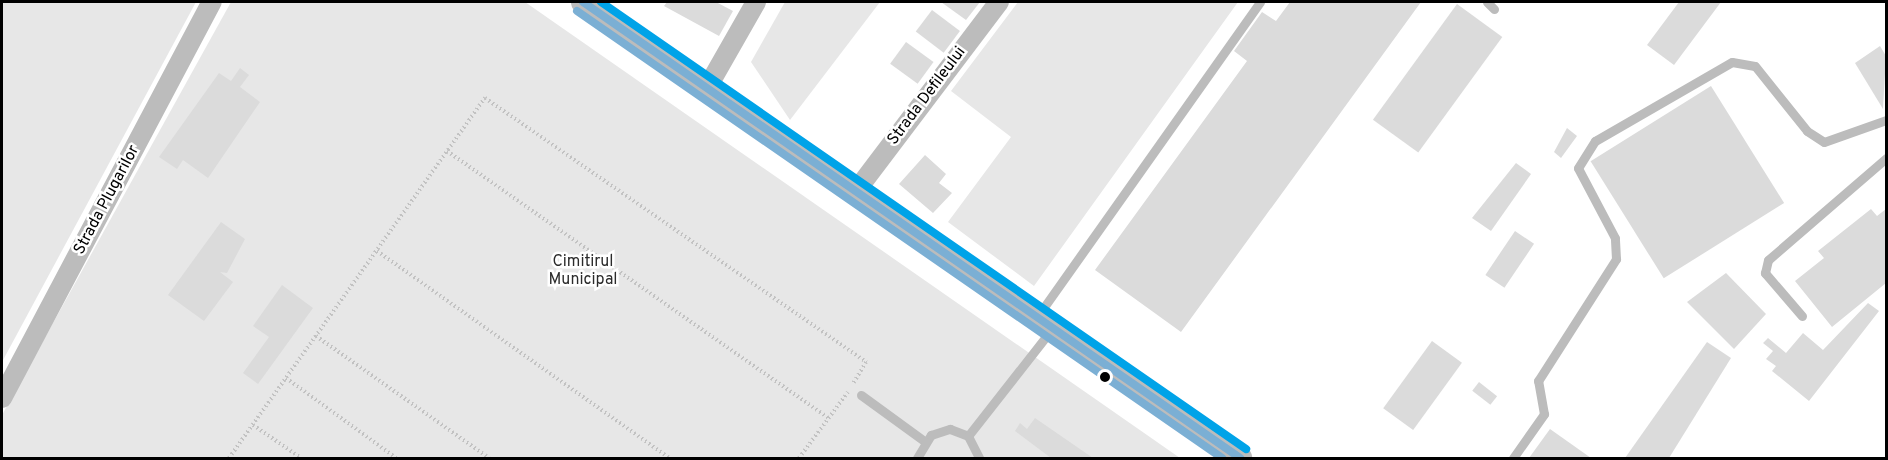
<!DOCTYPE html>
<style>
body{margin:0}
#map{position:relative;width:1888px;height:460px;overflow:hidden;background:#fff;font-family:Overpass,sans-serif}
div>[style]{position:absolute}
.green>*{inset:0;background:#e7e7e7}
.building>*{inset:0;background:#dbdbdb;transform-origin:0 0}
.path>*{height:4px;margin-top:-2px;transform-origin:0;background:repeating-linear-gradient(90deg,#c2c2c2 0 1.5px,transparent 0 4.5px)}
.service>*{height:9px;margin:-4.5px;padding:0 4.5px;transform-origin:4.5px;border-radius:4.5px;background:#bcbcbc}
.minor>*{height:20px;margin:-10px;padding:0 10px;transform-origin:10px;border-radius:10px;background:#bcbcbc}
.tertiary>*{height:24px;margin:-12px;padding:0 12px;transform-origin:12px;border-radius:12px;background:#bcbcbc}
.bus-1>*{height:8px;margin:-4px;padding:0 4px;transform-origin:4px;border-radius:4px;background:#7bafd4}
.bus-2>*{height:8px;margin:-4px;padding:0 4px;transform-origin:4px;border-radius:4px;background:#7bafd4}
.bus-3>*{height:8px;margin:-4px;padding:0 4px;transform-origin:4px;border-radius:4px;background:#00a3e8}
.dots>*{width:16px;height:16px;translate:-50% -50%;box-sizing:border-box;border:3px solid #fff;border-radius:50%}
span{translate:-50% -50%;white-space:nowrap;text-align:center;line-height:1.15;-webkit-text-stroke:5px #fff;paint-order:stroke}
.street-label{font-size:16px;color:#000}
.park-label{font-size:16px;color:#2b2b2b}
.frame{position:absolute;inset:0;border:3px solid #000;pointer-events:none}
</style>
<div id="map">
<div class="green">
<div style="clip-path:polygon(2px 2px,196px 2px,2px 362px)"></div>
<div style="clip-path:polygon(231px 2px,525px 2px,1180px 458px,2px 458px,2px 415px)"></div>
<div style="clip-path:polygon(785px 2px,880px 2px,790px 120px,751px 62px)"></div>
<div style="clip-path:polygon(1018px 2px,1238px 2px,1034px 286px,948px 222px,1011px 137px,951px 91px)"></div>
</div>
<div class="building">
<div style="clip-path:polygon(667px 2px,716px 2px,733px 11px,719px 36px,664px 6px)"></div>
<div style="clip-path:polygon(941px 2px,980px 2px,966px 20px)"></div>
<div style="clip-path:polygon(1290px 2px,1421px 2px,1181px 332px,1095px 270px,1247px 61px,1234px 51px,1262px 12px,1276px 21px)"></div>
<div style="clip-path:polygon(1679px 2px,1721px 2px,1674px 65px,1647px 45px)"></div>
<div style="left:1457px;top:4px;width:56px;height:143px;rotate:36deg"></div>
<div style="left:932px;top:10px;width:35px;height:27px;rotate:37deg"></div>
<div style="left:906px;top:42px;width:34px;height:27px;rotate:36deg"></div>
<div style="clip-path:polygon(1880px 46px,1886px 56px,1883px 109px,1855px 63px)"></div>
<div style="clip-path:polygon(240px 68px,249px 75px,240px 87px,260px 102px,208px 178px,183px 160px,177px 169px,159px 157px,219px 73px,231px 81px)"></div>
<div style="left:1711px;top:86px;width:138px;height:142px;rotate:58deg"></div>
<div style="clip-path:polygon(1567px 128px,1577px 136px,1561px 158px,1554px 152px)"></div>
<div style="clip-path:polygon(925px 155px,946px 174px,939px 183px,952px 193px,933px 213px,899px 184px)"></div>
<div style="clip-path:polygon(1516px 163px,1531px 174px,1491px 231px,1472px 218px)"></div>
<div style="clip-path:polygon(1871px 209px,1877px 216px,1886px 209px,1886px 283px,1832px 327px,1795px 281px,1824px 258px,1818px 251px)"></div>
<div style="clip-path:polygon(221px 222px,245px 239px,227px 273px,220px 272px,233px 282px,204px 321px,168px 295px)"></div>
<div style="left:1515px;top:231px;width:23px;height:53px;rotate:34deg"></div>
<div style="clip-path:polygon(1726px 273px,1766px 314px,1734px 349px,1687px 302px)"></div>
<div style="clip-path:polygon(282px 285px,313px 308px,258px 384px,243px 373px,269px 337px,253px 326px)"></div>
<div style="clip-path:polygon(1868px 303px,1879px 311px,1809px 401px,1772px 371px,1776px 366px,1766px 359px,1773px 351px,1763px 343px,1768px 338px,1786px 353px,1803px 333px,1823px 350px)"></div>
<div style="left:1432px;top:341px;width:37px;height:83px;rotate:36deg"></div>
<div style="clip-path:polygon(1707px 342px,1731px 358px,1669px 458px,1625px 458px)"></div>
<div style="left:1479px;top:382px;width:23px;height:11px;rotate:38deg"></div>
<div style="clip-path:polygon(1035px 418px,1093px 458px,1051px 458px,1015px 431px,1020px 423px,1027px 429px)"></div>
<div style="clip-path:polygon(1550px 429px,1591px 458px,1529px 458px)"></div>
</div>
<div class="path">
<div style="left:447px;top:151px;width:465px;rotate:35deg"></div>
<div style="left:377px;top:251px;width:358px;rotate:35.3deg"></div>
<div style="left:316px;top:336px;width:212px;rotate:35.2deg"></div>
<div style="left:286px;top:378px;width:136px;rotate:36deg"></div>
<div style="left:253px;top:425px;width:58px;rotate:34.5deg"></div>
<div style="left:229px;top:458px;width:442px;rotate:-54.6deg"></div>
<div style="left:485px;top:98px;width:464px;rotate:34.7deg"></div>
<div style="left:866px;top:362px;width:26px;rotate:121deg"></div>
<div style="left:799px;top:458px;width:82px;rotate:-53.4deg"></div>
</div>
<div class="service">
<div style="left:1487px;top:2px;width:10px;rotate:45deg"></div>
<div style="left:1802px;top:316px;width:57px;rotate:-130.7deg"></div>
<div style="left:1765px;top:273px;width:13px;rotate:-77deg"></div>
<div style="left:1768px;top:260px;width:156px;rotate:-40.8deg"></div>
<div style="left:1037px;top:317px;width:386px;rotate:-54.7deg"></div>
<div style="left:861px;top:395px;width:78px;rotate:36.1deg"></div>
<div style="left:968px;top:436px;width:135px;rotate:-51.9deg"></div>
<div style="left:917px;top:458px;width:27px;rotate:-59deg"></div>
<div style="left:931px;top:435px;width:20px;rotate:-18deg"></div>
<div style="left:950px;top:429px;width:19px;rotate:21deg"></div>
<div style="left:968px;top:436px;width:25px;rotate:63deg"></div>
<div style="left:1513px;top:458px;width:54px;rotate:-54.8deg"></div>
<div style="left:1544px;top:414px;width:34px;rotate:-100deg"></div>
<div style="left:1538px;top:381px;width:145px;rotate:-57.4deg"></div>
<div style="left:1616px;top:259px;width:21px;rotate:-93deg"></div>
<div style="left:1615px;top:238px;width:79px;rotate:-117.9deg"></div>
<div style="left:1578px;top:168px;width:32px;rotate:-58deg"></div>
<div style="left:1595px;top:141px;width:158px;rotate:-30deg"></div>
<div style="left:1732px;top:62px;width:23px;rotate:10deg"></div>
<div style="left:1755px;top:66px;width:83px;rotate:51.3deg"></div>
<div style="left:1807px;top:131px;width:20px;rotate:33deg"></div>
<div style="left:1824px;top:142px;width:66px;rotate:-19.5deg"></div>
</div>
<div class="minor">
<div style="left:707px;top:88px;width:99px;rotate:-60.3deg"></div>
<div style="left:856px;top:191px;width:237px;rotate:-52.9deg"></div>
<div style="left:2px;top:398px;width:448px;rotate:-62.1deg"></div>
</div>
<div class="tertiary">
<div style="left:583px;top:2px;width:800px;rotate:34.76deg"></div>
</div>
<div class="bus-1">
<div style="left:583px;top:2px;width:800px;rotate:34.76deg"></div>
</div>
<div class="bus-2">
<div style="left:577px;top:11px;width:785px;rotate:34.72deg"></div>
</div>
<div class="bus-3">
<div style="left:601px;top:2px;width:785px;rotate:34.72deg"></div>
</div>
<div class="dots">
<div style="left:1105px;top:377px;background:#000"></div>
</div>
<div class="street-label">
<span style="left:927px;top:96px;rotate:-53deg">Strada Defileului</span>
<span style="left:107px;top:200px;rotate:-62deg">Strada Plugarilor</span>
</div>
<div class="park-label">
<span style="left:583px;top:271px">Cimitirul<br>Municipal</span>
</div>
<div class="frame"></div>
</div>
